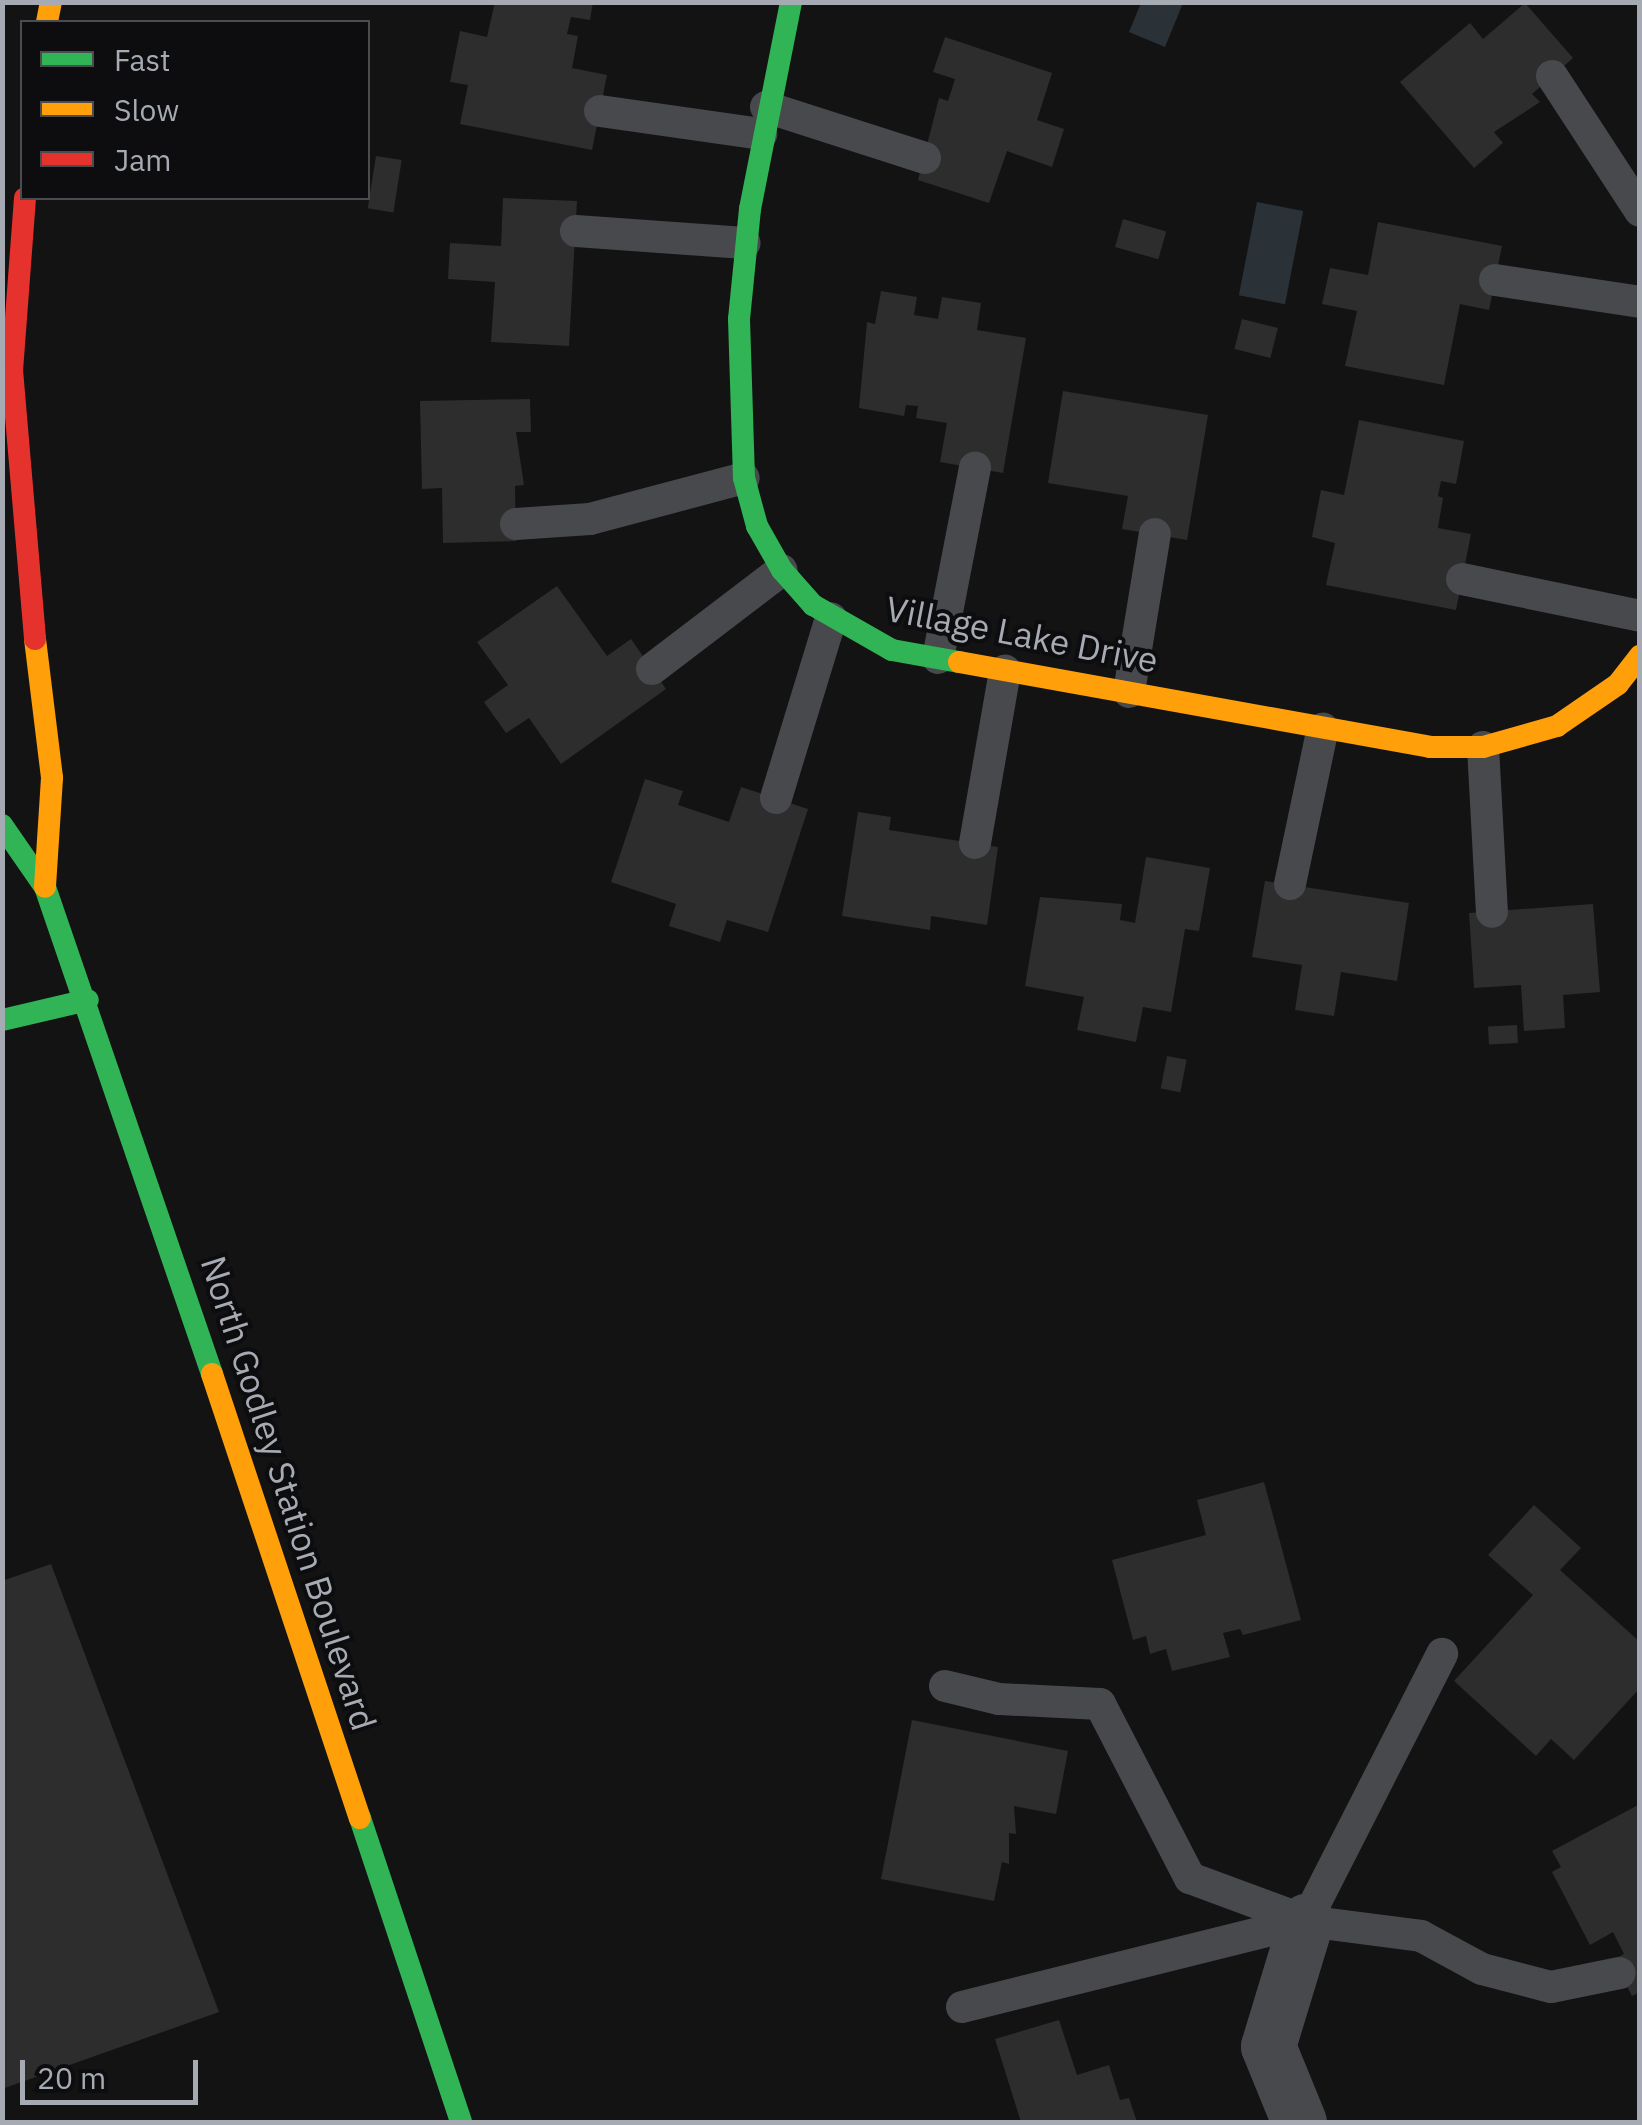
<!DOCTYPE html>
<style>
body{margin:0}
#map{position:relative;width:1642px;height:2125px;overflow:hidden;background:#131313;font-family:"IBM Plex Sans",sans-serif}
div>[style]{position:absolute}
.water>*{inset:0;background:#2b3237;transform-origin:0 0}
.building>*{inset:0;background:#2d2d2e;transform-origin:0 0}
.lane>*{height:32px;margin:-16px;padding:0 16px;transform-origin:16px;border-radius:16px;background:#48494c}
.street>*{height:55px;margin:-27.5px;padding:0 27.5px;transform-origin:27.5px;border-radius:27.5px;background:#48494c}
.fast>*{height:22px;margin:-11px;padding:0 11px;transform-origin:11px;border-radius:11px;background:#30b455}
.slow>*{height:22px;margin:-11px;padding:0 11px;transform-origin:11px;border-radius:11px;background:#ff9f0a}
.jam>*{height:22px;margin:-11px;padding:0 11px;transform-origin:11px;border-radius:11px;background:#e5322d}
span{translate:-50% -50%;white-space:nowrap;text-align:center;line-height:1.15;-webkit-text-stroke:8px #0d0d0f;paint-order:stroke}
.street-label{font-size:35px;color:#a6aab2}
.frame{position:absolute;inset:0;border:5px solid #a6aab2;pointer-events:none}
.legend{position:absolute;left:20px;top:20px;width:350px;height:180px;box-sizing:border-box;background:#0d0d0f;border:2px solid #4a4c50;margin:0;padding:12px 18px;list-style:none;font-size:30px;color:#a6aab2}
.legend li{display:flex;align-items:center;gap:20px;height:50px}
.legend b{width:50px;border:2px solid #4a4c50}
.scale{position:absolute;left:20px;top:2060px;width:178px;height:45px;box-sizing:border-box;border:5px solid #a6aab2;border-top:0;padding-left:12px;font-size:30px;line-height:35px;white-space:nowrap;color:#a6aab2;-webkit-text-stroke:8px #0d0d0f;paint-order:stroke}
</style>
<div id="map">
<div class="water">
<div style="clip-path:polygon(1141px 3px,1183px 3px,1165px 47px,1129px 32px)"></div>
<div style="left:1257px;top:202px;width:47px;height:95px;rotate:11deg"></div>
</div>
<div class="building">
<div style="clip-path:polygon(495px 2px,593px 2px,590px 20px,571px 17px,567px 34px,578px 36px,572px 68px,607px 75px,592px 150px,460px 124px,468px 85px,450px 82px,460px 31px,487px 37px)"></div>
<div style="clip-path:polygon(1525px 3px,1573px 58px,1532px 94px,1540px 102px,1494px 132px,1503px 143px,1474px 168px,1400px 82px,1470px 23px,1483px 39px)"></div>
<div style="clip-path:polygon(945px 37px,1052px 73px,1037px 120px,1064px 129px,1052px 167px,1007px 151px,989px 203px,918px 180px,939px 98px,948px 101px,955px 79px,933px 72px)"></div>
<div style="left:376px;top:156px;width:26px;height:53px;rotate:9deg"></div>
<div style="clip-path:polygon(503px 198px,577px 201px,569px 346px,491px 342px,495px 282px,448px 279px,450px 243px,501px 246px)"></div>
<div style="left:1123px;top:219px;width:45px;height:29px;rotate:16deg"></div>
<div style="clip-path:polygon(1378px 222px,1502px 246px,1489px 310px,1460px 304px,1444px 385px,1345px 366px,1357px 311px,1322px 304px,1330px 268px,1368px 275px)"></div>
<div style="clip-path:polygon(881px 291px,917px 297px,914px 315px,938px 319px,942px 297px,981px 303px,977px 330px,1026px 338px,1003px 473px,940px 462px,947px 423px,916px 418px,918px 406px,906px 405px,904px 416px,859px 408px,867px 322px,875px 324px)"></div>
<div style="left:1242px;top:319px;width:37px;height:31px;rotate:14deg"></div>
<div style="clip-path:polygon(1063px 391px,1208px 415px,1187px 540px,1122px 529px,1128px 496px,1048px 483px)"></div>
<div style="clip-path:polygon(530px 399px,531px 432px,516px 432px,524px 485px,515px 486px,516px 541px,443px 543px,442px 488px,422px 489px,420px 401px)"></div>
<div style="clip-path:polygon(1359px 420px,1464px 441px,1456px 484px,1441px 481px,1438px 496px,1443px 498px,1438px 528px,1471px 534px,1456px 610px,1326px 585px,1335px 543px,1312px 537px,1321px 490px,1344px 495px)"></div>
<div style="clip-path:polygon(557px 586px,607px 656px,631px 639px,666px 689px,561px 764px,529px 718px,506px 733px,484px 702px,508px 685px,477px 642px)"></div>
<div style="clip-path:polygon(645px 779px,683px 791px,678px 805px,729px 822px,741px 787px,808px 809px,768px 932px,727px 920px,720px 942px,669px 926px,676px 904px,611px 882px)"></div>
<div style="clip-path:polygon(858px 812px,891px 817px,889px 830px,998px 847px,987px 925px,931px 916px,930px 930px,842px 916px)"></div>
<div style="clip-path:polygon(1146px 857px,1210px 868px,1199px 931px,1185px 929px,1171px 1012px,1143px 1007px,1136px 1042px,1077px 1030px,1084px 997px,1025px 986px,1040px 897px,1122px 904px,1120px 920px,1135px 923px)"></div>
<div style="clip-path:polygon(1265px 881px,1409px 903px,1397px 981px,1341px 972px,1334px 1016px,1295px 1010px,1302px 965px,1252px 957px)"></div>
<div style="clip-path:polygon(1593px 904px,1600px 992px,1563px 995px,1565px 1028px,1524px 1031px,1521px 985px,1474px 988px,1469px 913px)"></div>
<div style="left:1517px;top:1025px;width:18px;height:29px;rotate:87deg"></div>
<div style="left:1167px;top:1056px;width:20px;height:33px;rotate:11deg"></div>
<div style="clip-path:polygon(1264px 1482px,1301px 1620px,1243px 1635px,1240px 1629px,1223px 1633px,1230px 1657px,1172px 1671px,1166px 1649px,1150px 1654px,1146px 1636px,1133px 1640px,1112px 1560px,1206px 1535px,1197px 1500px)"></div>
<div style="clip-path:polygon(1534px 1505px,1581px 1548px,1560px 1570px,1640px 1642px,1640px 1688px,1574px 1760px,1551px 1739px,1536px 1756px,1454px 1681px,1533px 1595px,1488px 1555px)"></div>
<div style="clip-path:polygon(51px 1564px,219px 2012px,2px 2089px,2px 1581px)"></div>
<div style="clip-path:polygon(912px 1720px,1068px 1751px,1056px 1814px,1014px 1806px,1016px 1834px,1009px 1833px,1009px 1864px,1002px 1862px,994px 1901px,881px 1879px)"></div>
<div style="clip-path:polygon(1640px 1804px,1640px 1992px,1632px 1996px,1613px 1960px,1624px 1954px,1613px 1932px,1590px 1945px,1552px 1872px,1561px 1867px,1552px 1851px)"></div>
<div style="clip-path:polygon(1059px 2020px,1077px 2075px,1109px 2065px,1120px 2100px,1129px 2098px,1137px 2122px,1021px 2122px,995px 2039px)"></div>
</div>
<div class="lane">
<div style="left:1552px;top:76px;width:161px;rotate:56.9deg"></div>
<div style="left:766px;top:107px;width:167px;rotate:17.8deg"></div>
<div style="left:600px;top:111px;width:163px;rotate:8.1deg"></div>
<div style="left:576px;top:231px;width:169px;rotate:4.1deg"></div>
<div style="left:1495px;top:280px;width:147px;rotate:8.6deg"></div>
<div style="left:516px;top:524px;width:74px;rotate:-3.9deg"></div>
<div style="left:590px;top:519px;width:159px;rotate:-14.9deg"></div>
<div style="left:1462px;top:579px;width:182px;rotate:11.7deg"></div>
<div style="left:938px;top:658px;width:194px;rotate:-79deg"></div>
<div style="left:652px;top:669px;width:163px;rotate:-37.3deg"></div>
<div style="left:1129px;top:692px;width:160px;rotate:-80.7deg"></div>
<div style="left:1483px;top:747px;width:165px;rotate:86.9deg"></div>
<div style="left:776px;top:798px;width:188px;rotate:-73deg"></div>
<div style="left:975px;top:843px;width:175px;rotate:-80.1deg"></div>
<div style="left:1290px;top:884px;width:159px;rotate:-78.1deg"></div>
<div style="left:945px;top:1686px;width:56px;rotate:13.5deg"></div>
<div style="left:999px;top:1699px;width:101px;rotate:2.8deg"></div>
<div style="left:1100px;top:1704px;width:196px;rotate:62.7deg"></div>
<div style="left:1190px;top:1878px;width:124px;rotate:20.3deg"></div>
<div style="left:1306px;top:1921px;width:116px;rotate:7.4deg"></div>
<div style="left:1421px;top:1936px;width:69px;rotate:28.4deg"></div>
<div style="left:1482px;top:1969px;width:71px;rotate:14.6deg"></div>
<div style="left:1551px;top:1987px;width:70px;rotate:-11.5deg"></div>
<div style="left:962px;top:2007px;width:355px;rotate:-14deg"></div>
<div style="left:1306px;top:1921px;width:300px;rotate:-63deg"></div>
</div>
<div class="street">
<div style="left:1299px;top:2122px;width:82px;rotate:-112.2deg"></div>
<div style="left:1268px;top:2046px;width:131px;rotate:-73.1deg"></div>
</div>
<div class="fast">
<div style="left:791px;top:2px;width:211px;rotate:101.2deg"></div>
<div style="left:750px;top:209px;width:111px;rotate:95.7deg"></div>
<div style="left:739px;top:319px;width:159px;rotate:88.2deg"></div>
<div style="left:744px;top:478px;width:50px;rotate:74.8deg"></div>
<div style="left:757px;top:526px;width:51px;rotate:60.4deg"></div>
<div style="left:782px;top:570px;width:47px;rotate:48.5deg"></div>
<div style="left:813px;top:605px;width:91px;rotate:29.7deg"></div>
<div style="left:892px;top:650px;width:68px;rotate:10.2deg"></div>
<div style="left:2px;top:825px;width:75px;rotate:55.3deg"></div>
<div style="left:45px;top:887px;width:515px;rotate:71.07deg"></div>
<div style="left:2px;top:1020px;width:88px;rotate:-13.1deg"></div>
<div style="left:360px;top:1818px;width:320px;rotate:71.6deg"></div>
</div>
<div class="slow">
<div style="left:47px;top:22px;width:20px;rotate:-79deg"></div>
<div style="left:35px;top:639px;width:140px;rotate:83deg"></div>
<div style="left:52px;top:778px;width:109px;rotate:93.7deg"></div>
<div style="left:959px;top:662px;width:479px;rotate:10.2deg"></div>
<div style="left:1430px;top:747px;width:53px"></div>
<div style="left:1483px;top:747px;width:77px;rotate:-15.8deg"></div>
<div style="left:1557px;top:726px;width:74px;rotate:-34.5deg"></div>
<div style="left:1618px;top:684px;width:36px;rotate:-52deg"></div>
<div style="left:212px;top:1374px;width:468px;rotate:71.6deg"></div>
</div>
<div class="jam">
<div style="left:25px;top:198px;width:172px;rotate:94.3deg"></div>
<div style="left:12px;top:370px;width:270px;rotate:85.1deg"></div>
</div>
<div class="street-label">
<span style="left:1022px;top:634px;rotate:11deg">Village Lake Drive</span>
<span style="left:289px;top:1493px;rotate:72deg">North Godley Station Boulevard</span>
</div>
<div class="frame"></div>
<ul class="legend">
<li><b style="height:12px;background:#30b455"></b>Fast</li>
<li><b style="height:12px;background:#ff9f0a"></b>Slow</li>
<li><b style="height:12px;background:#e5322d"></b>Jam</li>
</ul>
<div class="scale">20 m</div>
</div>
